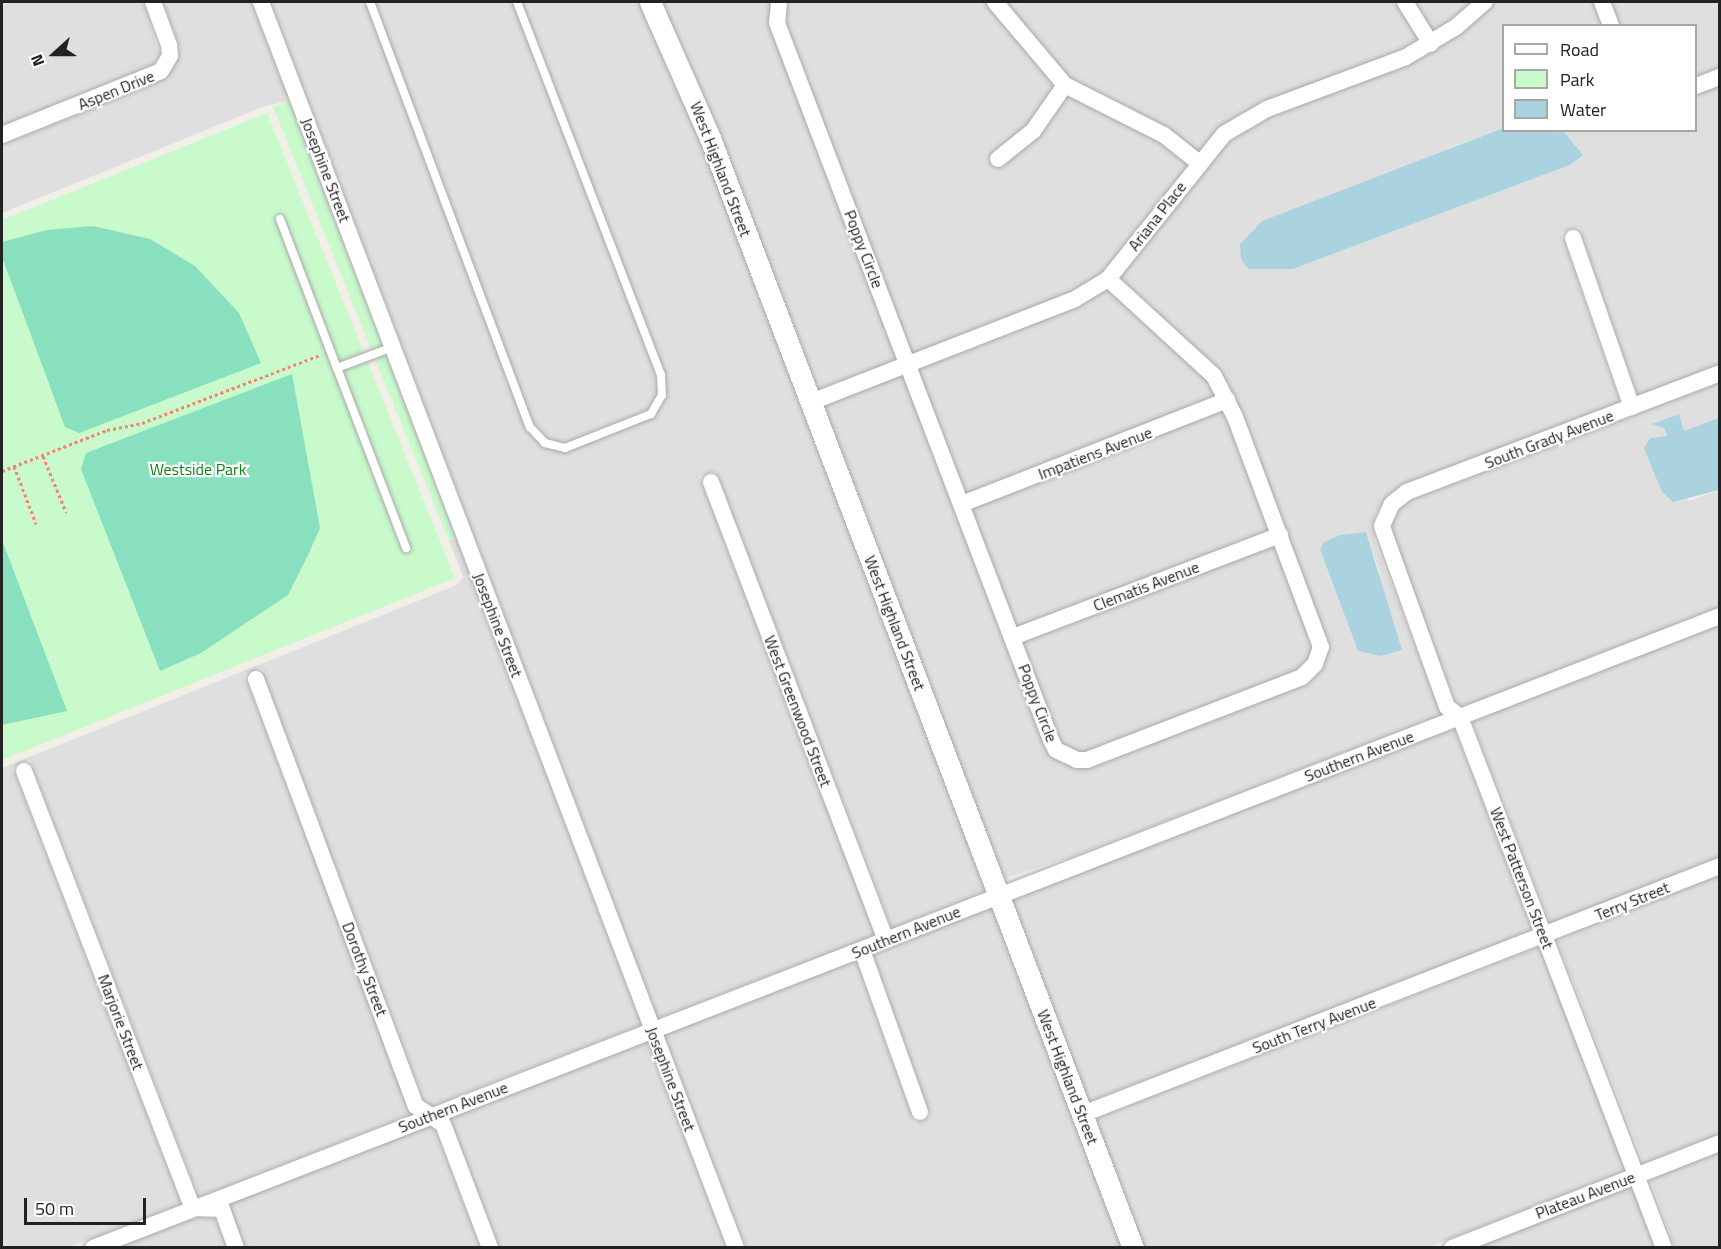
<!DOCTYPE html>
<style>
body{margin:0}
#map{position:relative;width:1721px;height:1249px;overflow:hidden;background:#f2efe9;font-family:"Titillium Web",sans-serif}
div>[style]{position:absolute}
.residential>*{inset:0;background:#e0dfdf;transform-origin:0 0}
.park>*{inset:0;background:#c8facc}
.pitch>*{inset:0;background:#88e0be}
.water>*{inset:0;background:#aad3df}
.path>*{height:3px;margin-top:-1.5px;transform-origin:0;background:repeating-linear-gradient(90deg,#fa8072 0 3px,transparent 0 6px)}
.roads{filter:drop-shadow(0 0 2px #a9a9a9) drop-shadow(0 0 2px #a9a9a9)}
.service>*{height:8px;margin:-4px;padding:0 4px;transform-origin:4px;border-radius:4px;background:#fff}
.minor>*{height:16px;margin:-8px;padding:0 8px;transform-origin:8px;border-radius:8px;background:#fff}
.tertiary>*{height:21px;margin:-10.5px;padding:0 10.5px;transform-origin:10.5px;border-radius:10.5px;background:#fff}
span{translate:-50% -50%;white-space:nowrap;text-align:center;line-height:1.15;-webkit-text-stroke:4.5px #fff;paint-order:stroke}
.street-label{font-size:16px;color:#222}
.park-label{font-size:16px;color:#0c8416}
.frame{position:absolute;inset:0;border:3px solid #222;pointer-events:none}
.legend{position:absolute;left:1502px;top:24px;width:195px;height:108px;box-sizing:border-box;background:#fff;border:2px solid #a7a7a7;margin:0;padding:8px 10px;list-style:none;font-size:18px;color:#222}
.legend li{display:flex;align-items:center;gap:12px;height:30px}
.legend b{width:30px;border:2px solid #a7a7a7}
.north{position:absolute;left:24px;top:24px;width:60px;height:60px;-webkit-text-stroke:4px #fff;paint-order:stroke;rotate:249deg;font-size:16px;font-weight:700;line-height:24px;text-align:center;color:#222}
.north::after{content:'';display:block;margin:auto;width:21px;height:27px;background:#222;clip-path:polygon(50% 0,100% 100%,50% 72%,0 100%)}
.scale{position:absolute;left:24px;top:1198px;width:122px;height:27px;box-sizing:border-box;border:3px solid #222;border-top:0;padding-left:8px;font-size:18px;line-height:21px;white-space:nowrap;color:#222;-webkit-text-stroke:4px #fff;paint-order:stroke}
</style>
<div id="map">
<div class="residential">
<div style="clip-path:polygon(2px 2px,143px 2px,160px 55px,150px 68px,2px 126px)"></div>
<div style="clip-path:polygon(163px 2px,251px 2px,289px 101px,265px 106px,2px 213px,2px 144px,169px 75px,179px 55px,179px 44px)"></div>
<div style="clip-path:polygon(271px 2px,640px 2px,701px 142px,986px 891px,892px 928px,716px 471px,699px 477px,875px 935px,658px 1018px)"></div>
<div style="clip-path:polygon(evenodd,661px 2px,1719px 2px,1719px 364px,1638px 396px,1579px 227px,1561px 233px,1620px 403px,1404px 484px,1385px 498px,1374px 518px,1375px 541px,1441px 715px,1072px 857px,1002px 879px,823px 406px,848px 397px,843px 381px,817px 391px,719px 135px,661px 2px,1504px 26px,1696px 26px,1696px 130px,1563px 131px,1582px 155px,1570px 165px,1293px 269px,1248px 269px,1451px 147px,1503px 128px,1504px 26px,661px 2px,1366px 532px,1380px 573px,1358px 651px,1320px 551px,1366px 532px)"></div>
<div style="clip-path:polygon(1719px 383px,1719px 418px,1684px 432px,1679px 414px,1653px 424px,1664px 428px,1688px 501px,1719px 490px,1719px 607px,1462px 707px,1455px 701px,1393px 535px,1391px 526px,1399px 508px,1411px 500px)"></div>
<div style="clip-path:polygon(456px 538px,641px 1025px,431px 1106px,424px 1101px,261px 668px,244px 675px,411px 1114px,199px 1197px,30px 760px,12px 767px,181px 1204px,69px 1247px,2px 1247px,2px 768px,457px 585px,463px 577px,449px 541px)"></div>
<div style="clip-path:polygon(1719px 625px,1719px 857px,1551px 925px,1472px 721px)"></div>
<div style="left:1454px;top:728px;width:218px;height:476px;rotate:69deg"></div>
<div style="clip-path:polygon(1719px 875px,1719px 1134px,1644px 1163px,1557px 940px)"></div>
<div style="clip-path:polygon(992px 907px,1123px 1247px,746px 1247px,664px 1034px,856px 961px,914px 1123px,931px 1117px,873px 954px)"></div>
<div style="clip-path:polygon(1539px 947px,1626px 1170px,1429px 1247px,1143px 1247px,1095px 1119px)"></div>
<div style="clip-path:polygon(647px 1041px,726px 1247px,500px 1247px,449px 1117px)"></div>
<div style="clip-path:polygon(428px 1125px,435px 1130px,480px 1247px,246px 1247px,227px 1204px)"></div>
<div style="clip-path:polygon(1719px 1152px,1719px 1247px,1675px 1247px,1650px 1179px)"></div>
<div style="clip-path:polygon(1632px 1186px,1654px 1247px,1475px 1248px)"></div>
<div style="clip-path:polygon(194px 1217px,215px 1218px,226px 1247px,116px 1248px)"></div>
</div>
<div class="park">
<div style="clip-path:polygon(289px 101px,456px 538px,449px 541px,273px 107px)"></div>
<div style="clip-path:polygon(267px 113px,455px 578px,2px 760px,2px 220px)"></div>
</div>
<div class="pitch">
<div style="clip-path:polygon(93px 226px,150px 239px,195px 266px,239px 313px,261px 363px,79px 433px,65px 427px,2px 257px,2px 242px,47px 230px)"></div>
<div style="clip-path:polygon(292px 374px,320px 528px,308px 555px,288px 595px,201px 653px,160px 671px,81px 469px,86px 453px)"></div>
<div style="clip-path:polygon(2px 540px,67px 711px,2px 725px)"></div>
</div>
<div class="water">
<div style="clip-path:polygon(1503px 128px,1563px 131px,1583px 155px,1570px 165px,1293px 269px,1248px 269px,1241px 259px,1240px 244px,1262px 221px)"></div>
<div style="clip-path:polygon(1679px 414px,1684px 431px,1719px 418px,1719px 490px,1673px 502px,1662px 492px,1644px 448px,1650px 438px,1667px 436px,1664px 428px,1652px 424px)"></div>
<div style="clip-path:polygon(1366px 532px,1402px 650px,1381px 656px,1358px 651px,1320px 550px,1324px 542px,1340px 535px)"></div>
</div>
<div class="path">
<div style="left:43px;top:456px;width:61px;rotate:67.7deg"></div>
<div style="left:14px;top:466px;width:62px;rotate:69.2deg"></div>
<div style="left:2px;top:471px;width:113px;rotate:-21.3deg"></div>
<div style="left:107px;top:430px;width:36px;rotate:-11deg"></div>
<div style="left:142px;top:423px;width:191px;rotate:-20.9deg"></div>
</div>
<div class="roads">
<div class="service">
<div style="left:370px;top:2px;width:454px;rotate:69.4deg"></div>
<div style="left:530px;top:427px;width:22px;rotate:47deg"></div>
<div style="left:545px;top:443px;width:21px;rotate:14deg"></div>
<div style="left:565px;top:448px;width:92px;rotate:-21.6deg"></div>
<div style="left:651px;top:414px;width:22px;rotate:-60deg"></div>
<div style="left:662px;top:395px;width:20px;rotate:-93deg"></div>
<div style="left:661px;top:375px;width:400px;rotate:-111.1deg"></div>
<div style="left:280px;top:219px;width:160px;rotate:69.1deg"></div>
<div style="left:393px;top:347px;width:60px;rotate:159.4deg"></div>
<div style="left:337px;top:368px;width:193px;rotate:69deg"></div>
</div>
<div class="minor">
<div style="left:261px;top:2px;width:1333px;rotate:69.13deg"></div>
<div style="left:779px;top:2px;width:21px;rotate:95deg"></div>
<div style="left:777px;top:23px;width:768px;rotate:69.09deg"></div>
<div style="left:1051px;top:740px;width:11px;rotate:63deg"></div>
<div style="left:1056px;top:750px;width:23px;rotate:25deg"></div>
<div style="left:1077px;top:760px;width:10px"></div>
<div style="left:1087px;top:760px;width:230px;rotate:-21.1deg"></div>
<div style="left:1302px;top:677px;width:18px;rotate:-45deg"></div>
<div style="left:1315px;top:664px;width:18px;rotate:-71deg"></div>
<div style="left:1321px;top:647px;width:246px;rotate:-110.5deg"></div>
<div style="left:1235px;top:417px;width:46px;rotate:-117.1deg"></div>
<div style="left:1214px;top:376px;width:144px;rotate:-137.5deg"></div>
<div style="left:995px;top:2px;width:109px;rotate:49.9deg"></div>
<div style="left:1065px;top:85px;width:111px;rotate:26.8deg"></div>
<div style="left:1164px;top:135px;width:43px;rotate:38.5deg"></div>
<div style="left:1405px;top:2px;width:49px;rotate:58.2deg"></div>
<div style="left:1602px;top:2px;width:26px;rotate:69deg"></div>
<div style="left:1696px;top:86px;width:26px;rotate:-21deg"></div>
<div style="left:2px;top:135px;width:171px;rotate:-21.9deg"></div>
<div style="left:161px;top:71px;width:17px;rotate:-59deg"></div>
<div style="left:170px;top:56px;width:11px;rotate:-95deg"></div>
<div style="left:169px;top:45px;width:46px;rotate:-110.4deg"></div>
<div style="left:998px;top:159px;width:45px;rotate:-38.7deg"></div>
<div style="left:1033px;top:131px;width:56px;rotate:-55.2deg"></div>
<div style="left:1573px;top:238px;width:179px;rotate:70.8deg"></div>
<div style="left:811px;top:402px;width:283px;rotate:-21.3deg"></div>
<div style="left:1075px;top:299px;width:39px;rotate:-31deg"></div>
<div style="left:1108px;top:279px;width:186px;rotate:-51.3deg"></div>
<div style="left:1224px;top:134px;width:50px;rotate:-30.2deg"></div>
<div style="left:1267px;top:109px;width:148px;rotate:-20.5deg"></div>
<div style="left:1406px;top:57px;width:58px;rotate:-31deg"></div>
<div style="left:1456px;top:27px;width:38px;rotate:-41deg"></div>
<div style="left:711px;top:482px;width:490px;rotate:69.1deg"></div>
<div style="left:962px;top:504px;width:285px;rotate:-21.4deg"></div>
<div style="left:1013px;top:637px;width:286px;rotate:-20.9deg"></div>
<div style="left:256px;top:679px;width:456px;rotate:69.5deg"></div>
<div style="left:416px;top:1106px;width:32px;rotate:34deg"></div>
<div style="left:443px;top:1124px;width:133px;rotate:69.2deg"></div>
<div style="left:24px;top:771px;width:469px;rotate:68.9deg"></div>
<div style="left:193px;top:1208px;width:29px;rotate:2deg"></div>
<div style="left:222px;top:1209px;width:41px;rotate:70.3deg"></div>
<div style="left:862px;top:950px;width:172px;rotate:70.3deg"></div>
<div style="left:1083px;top:1114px;width:684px;rotate:-21.27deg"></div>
<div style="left:93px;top:1248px;width:1745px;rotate:-21.23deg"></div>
<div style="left:1452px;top:1248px;width:288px;rotate:-21.4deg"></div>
<div style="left:1664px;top:1248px;width:569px;rotate:-111.02deg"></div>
<div style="left:1460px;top:717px;width:16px;rotate:-142deg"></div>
<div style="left:1447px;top:707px;width:192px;rotate:-109.8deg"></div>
<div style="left:1382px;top:526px;width:24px;rotate:-66deg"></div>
<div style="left:1392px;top:504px;width:19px;rotate:-39deg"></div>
<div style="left:1407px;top:492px;width:335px;rotate:-20.8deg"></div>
</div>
<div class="tertiary">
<div style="left:650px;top:2px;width:149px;rotate:66.2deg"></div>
<div style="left:710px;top:138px;width:1188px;rotate:69.14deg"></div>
</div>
</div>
<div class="street-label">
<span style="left:116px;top:90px;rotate:-22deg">Aspen Drive</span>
<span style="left:721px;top:169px;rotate:69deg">West Highland Street</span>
<span style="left:326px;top:170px;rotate:69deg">Josephine Street</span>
<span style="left:1157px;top:216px;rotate:-52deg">Ariana Place</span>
<span style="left:864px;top:249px;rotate:69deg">Poppy Circle</span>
<span style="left:1549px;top:439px;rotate:-21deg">South Grady Avenue</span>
<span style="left:1095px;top:453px;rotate:-21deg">Impatiens Avenue</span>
<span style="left:1146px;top:586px;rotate:-21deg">Clematis Avenue</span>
<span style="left:895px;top:623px;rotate:69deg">West Highland Street</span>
<span style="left:498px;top:625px;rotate:69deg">Josephine Street</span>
<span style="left:1038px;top:703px;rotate:69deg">Poppy Circle</span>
<span style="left:798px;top:711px;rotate:69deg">West Greenwood Street</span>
<span style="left:1359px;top:756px;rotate:-21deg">Southern Avenue</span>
<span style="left:1522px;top:878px;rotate:69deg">West Patterson Street</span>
<span style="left:1632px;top:901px;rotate:-22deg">Terry Street</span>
<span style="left:906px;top:932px;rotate:-22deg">Southern Avenue</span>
<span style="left:365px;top:969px;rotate:69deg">Dorothy Street</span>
<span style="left:121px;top:1022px;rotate:69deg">Marjorie Street</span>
<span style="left:1314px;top:1025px;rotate:-21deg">South Terry Avenue</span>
<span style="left:1068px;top:1077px;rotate:69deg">West Highland Street</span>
<span style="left:671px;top:1079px;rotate:69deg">Josephine Street</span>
<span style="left:453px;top:1107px;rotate:-21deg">Southern Avenue</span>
<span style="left:1585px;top:1195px;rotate:-21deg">Plateau Avenue</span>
</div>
<div class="park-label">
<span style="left:198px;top:469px">Westside Park</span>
</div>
<div class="frame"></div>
<ul class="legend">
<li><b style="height:8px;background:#fff"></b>Road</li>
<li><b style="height:16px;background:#c8facc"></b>Park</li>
<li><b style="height:16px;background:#aad3df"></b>Water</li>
</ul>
<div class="north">N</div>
<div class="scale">50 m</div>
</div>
